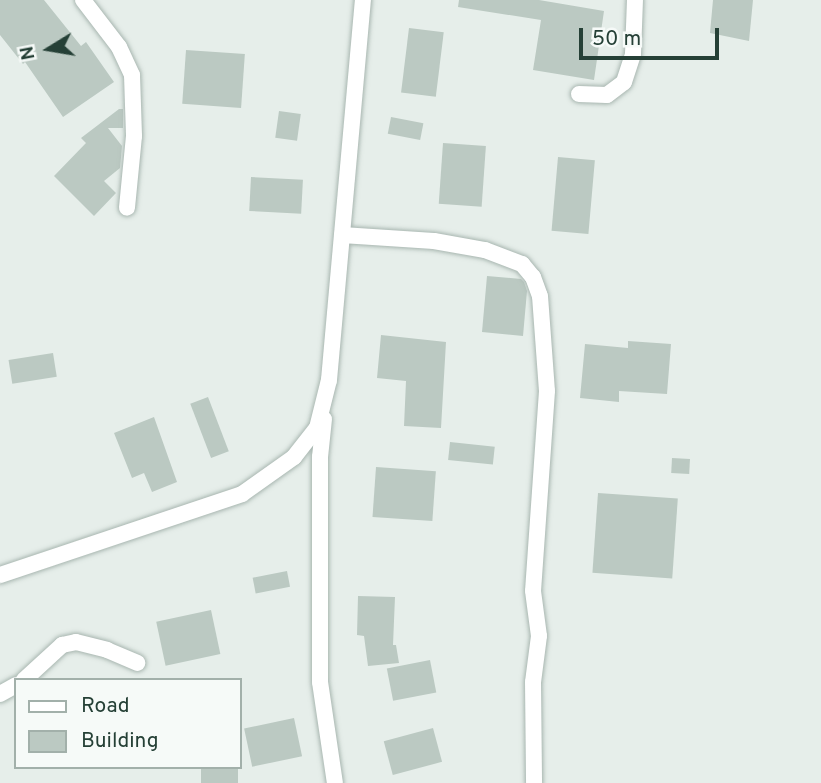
<!DOCTYPE html>
<style>
body{margin:0}
#map{position:relative;width:821px;height:783px;overflow:hidden;background:#e6eeea;font-family:Overpass,sans-serif}
div>[style]{position:absolute}
.building>*{inset:0;background:#bbc9c2;transform-origin:0 0}
.roads{filter:drop-shadow(0 0 2px #a8b6b0) drop-shadow(0 0 2px #a8b6b0)}
.street>*{height:16px;margin:-8px;padding:0 8px;transform-origin:8px;border-radius:8px;background:#fff}
span{translate:-50% -50%;white-space:nowrap;text-align:center;line-height:1.15;-webkit-text-stroke:7px #f6faf8;paint-order:stroke}
.legend{position:absolute;left:14px;top:678px;width:228px;height:91px;box-sizing:border-box;background:#f6faf8;border:2px solid #a2b0aa;margin:0;padding:9px 12px;list-style:none;font-size:21px;color:#254036}
.legend li{display:flex;align-items:center;gap:14px;height:35px}
.legend b{width:35px;border:2px solid #a2b0aa}
.north{position:absolute;left:14px;top:14px;width:70px;height:70px;-webkit-text-stroke:5px #f6faf8;paint-order:stroke;rotate:259deg;font-size:19px;font-weight:700;line-height:28px;text-align:center;color:#254036}
.north::after{content:'';display:block;margin:auto;width:24px;height:32px;background:#254036;clip-path:polygon(50% 0,100% 100%,50% 72%,0 100%)}
.scale{position:absolute;left:579px;top:28px;width:140px;height:32px;box-sizing:border-box;border:4px solid #254036;border-top:0;padding-left:9px;font-size:21px;line-height:24px;white-space:nowrap;color:#254036;-webkit-text-stroke:5px #f6faf8;paint-order:stroke}
</style>
<div id="map">
<div class="building">
<div style="clip-path:polygon(0 0,44px 0,81px 46px,86px 42px,114px 82px,63px 117px,25px 62px,23px 64px,0 35px)"></div>
<div style="clip-path:polygon(459px 0,539px 0,604px 11px,594px 80px,533px 70px,541px 20px,458px 7px)"></div>
<div style="clip-path:polygon(713px 0,753px 0,749px 41px,710px 33px)"></div>
<div style="left:409px;top:28px;width:35px;height:65px;rotate:7deg"></div>
<div style="left:186px;top:50px;width:59px;height:54px;rotate:4deg"></div>
<div style="clip-path:polygon(119px 109px,123px 109px,123px 128px,108px 128px,122px 146px,120px 168px,104px 181px,116px 193px,94px 216px,54px 176px,86px 143px,81px 138px)"></div>
<div style="left:279px;top:111px;width:22px;height:27px;rotate:8deg"></div>
<div style="left:391px;top:117px;width:33px;height:17px;rotate:11deg"></div>
<div style="left:443px;top:143px;width:43px;height:61px;rotate:4deg"></div>
<div style="left:558px;top:157px;width:37px;height:74px;rotate:5deg"></div>
<div style="left:251px;top:177px;width:52px;height:34px;rotate:3deg"></div>
<div style="clip-path:polygon(487px 276px,521px 279px,524px 282px,527px 291px,523px 336px,482px 332px)"></div>
<div style="clip-path:polygon(381px 335px,446px 342px,441px 428px,404px 426px,406px 381px,377px 378px)"></div>
<div style="clip-path:polygon(628px 341px,671px 344px,667px 394px,619px 391px,619px 402px,580px 398px,585px 344px,628px 348px)"></div>
<div style="left:53px;top:353px;width:24px;height:45px;rotate:81deg"></div>
<div style="left:208px;top:397px;width:58px;height:19px;rotate:69deg"></div>
<div style="clip-path:polygon(154px 417px,177px 482px,152px 492px,144px 473px,132px 478px,114px 433px)"></div>
<div style="left:450px;top:442px;width:45px;height:18px;rotate:6deg"></div>
<div style="left:672px;top:458px;width:18px;height:15px;rotate:3deg"></div>
<div style="left:376px;top:467px;width:60px;height:50px;rotate:4deg"></div>
<div style="left:598px;top:493px;width:80px;height:80px;rotate:4deg"></div>
<div style="left:287px;top:571px;width:16px;height:35px;rotate:79deg"></div>
<div style="clip-path:polygon(358px 596px,395px 597px,393px 645px,396px 645px,399px 663px,368px 666px,364px 636px,357px 635px)"></div>
<div style="left:211px;top:610px;width:45px;height:56px;rotate:78deg"></div>
<div style="left:430px;top:660px;width:33px;height:44px;rotate:79deg"></div>
<div style="left:294px;top:718px;width:39px;height:51px;rotate:78deg"></div>
<div style="left:433px;top:728px;width:35px;height:51px;rotate:75deg"></div>
<div style="left:201px;top:767px;width:37px;height:16px"></div>
</div>
<div class="roads">
<div class="street">
<div style="left:83px;top:0;width:59px;rotate:52.5deg"></div>
<div style="left:119px;top:47px;width:31px;rotate:65deg"></div>
<div style="left:132px;top:75px;width:61px;rotate:88.1deg"></div>
<div style="left:134px;top:136px;width:72px;rotate:95.6deg"></div>
<div style="left:579px;top:94px;width:28px;rotate:2deg"></div>
<div style="left:607px;top:95px;width:21px;rotate:-37deg"></div>
<div style="left:624px;top:82px;width:29px;rotate:-72deg"></div>
<div style="left:633px;top:54px;width:54px;rotate:-87.9deg"></div>
<div style="left:342px;top:235px;width:92px;rotate:3.7deg"></div>
<div style="left:434px;top:241px;width:52px;rotate:10deg"></div>
<div style="left:485px;top:250px;width:40px;rotate:21deg"></div>
<div style="left:522px;top:264px;width:17px;rotate:50deg"></div>
<div style="left:533px;top:277px;width:20px;rotate:70deg"></div>
<div style="left:540px;top:296px;width:95px;rotate:85.8deg"></div>
<div style="left:547px;top:391px;width:200px;rotate:94deg"></div>
<div style="left:533px;top:591px;width:45px;rotate:82.4deg"></div>
<div style="left:539px;top:636px;width:46px;rotate:97.4deg"></div>
<div style="left:533px;top:682px;width:101px;rotate:89.4deg"></div>
<div style="left:324px;top:419px;width:38px;rotate:96deg"></div>
<div style="left:320px;top:457px;width:225px;rotate:90deg"></div>
<div style="left:320px;top:682px;width:102px;rotate:81.6deg"></div>
<div style="left:0;top:575px;width:255px;rotate:-18.5deg"></div>
<div style="left:242px;top:494px;width:64px;rotate:-35.4deg"></div>
<div style="left:294px;top:457px;width:37px;rotate:-52deg"></div>
<div style="left:317px;top:428px;width:49px;rotate:-76deg"></div>
<div style="left:329px;top:380px;width:382px;rotate:-84.9deg"></div>
<div style="left:24px;top:680px;width:52px;rotate:-42.6deg"></div>
<div style="left:62px;top:645px;width:14px;rotate:-12deg"></div>
<div style="left:76px;top:642px;width:32px;rotate:14deg"></div>
<div style="left:107px;top:650px;width:33px;rotate:23deg"></div>
<div style="left:0;top:694px;width:18px;rotate:-29deg"></div>
</div>
</div>
<ul class="legend">
<li><b style="height:9px;background:#fff"></b>Road</li>
<li><b style="height:19px;background:#bbc9c2"></b>Building</li>
</ul>
<div class="north">N</div>
<div class="scale">50 m</div>
</div>
